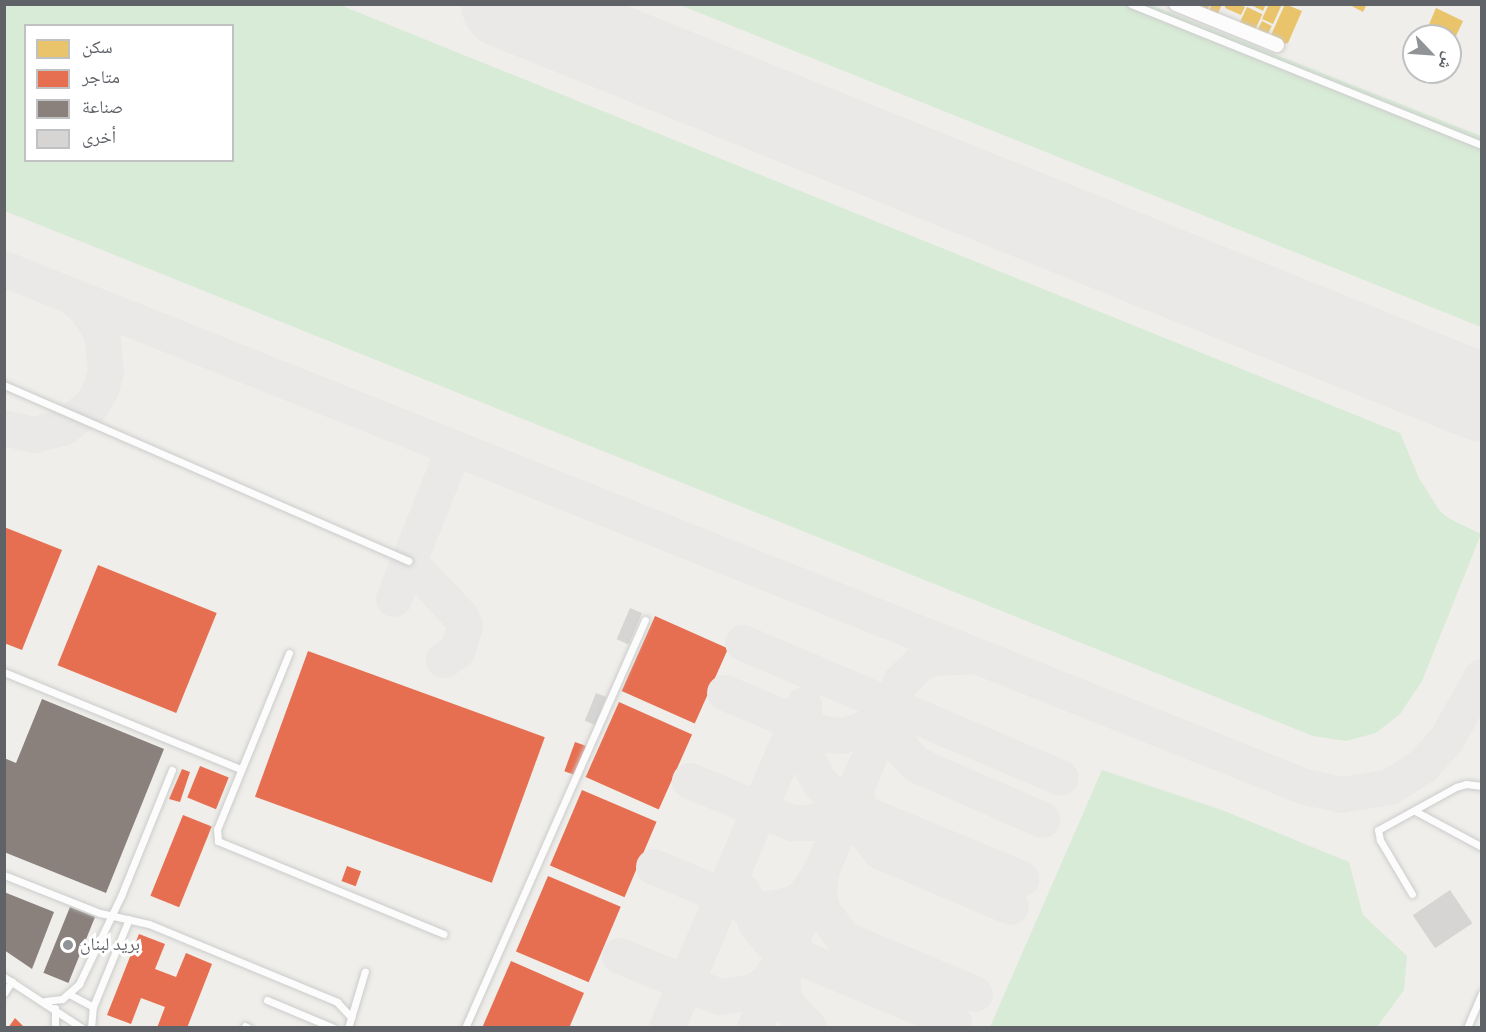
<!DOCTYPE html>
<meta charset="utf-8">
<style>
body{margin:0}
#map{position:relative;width:1486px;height:1032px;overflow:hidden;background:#efeeea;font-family:"Source Sans 3","Noto Naskh Arabic",sans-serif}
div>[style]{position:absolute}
.green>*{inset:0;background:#d8ebd6}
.homes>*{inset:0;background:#e9c46a;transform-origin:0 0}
.shops>*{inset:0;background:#e76f51;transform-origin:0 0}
.industry>*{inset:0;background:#8a817c;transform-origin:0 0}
.taxiway>*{height:36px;margin:-18px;padding:0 18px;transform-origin:18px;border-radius:18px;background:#eae9e7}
.runway>*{height:88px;margin:-44px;padding:0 44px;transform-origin:44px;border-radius:44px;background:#eae9e7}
.building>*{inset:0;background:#d6d5d3;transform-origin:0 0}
.roads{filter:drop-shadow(0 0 2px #cbcccc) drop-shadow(0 0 2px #cbcccc)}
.lane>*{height:7px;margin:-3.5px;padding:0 3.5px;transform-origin:3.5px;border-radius:3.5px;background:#fdfcfc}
.street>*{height:14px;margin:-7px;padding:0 7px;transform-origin:7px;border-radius:7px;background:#fdfcfc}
.dots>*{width:16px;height:16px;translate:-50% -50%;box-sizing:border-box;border:3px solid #fff;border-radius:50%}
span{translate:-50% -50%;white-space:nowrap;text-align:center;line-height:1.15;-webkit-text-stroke:6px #fff;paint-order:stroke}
.poi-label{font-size:18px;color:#5f6368}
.left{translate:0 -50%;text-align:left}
.frame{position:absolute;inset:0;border:6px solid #5f6368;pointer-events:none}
.legend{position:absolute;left:24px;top:24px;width:210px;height:138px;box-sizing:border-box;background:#fff;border:2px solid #bfc1c3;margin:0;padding:8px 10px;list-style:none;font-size:18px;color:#5f6368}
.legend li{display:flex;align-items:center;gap:12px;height:30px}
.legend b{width:30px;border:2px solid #bfc1c3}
.north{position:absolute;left:1402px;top:24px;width:60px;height:60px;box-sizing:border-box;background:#fff;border:2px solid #bfc1c3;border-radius:50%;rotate:115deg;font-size:16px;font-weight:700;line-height:24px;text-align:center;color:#5f6368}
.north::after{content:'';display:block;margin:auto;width:21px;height:27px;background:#919496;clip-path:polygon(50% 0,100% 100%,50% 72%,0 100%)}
</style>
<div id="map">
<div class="green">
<div style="clip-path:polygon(evenodd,4px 5px,340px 5px,1400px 433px,1419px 478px,1439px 510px,1448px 518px,1481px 534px,1422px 681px,1400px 714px,1376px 733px,1346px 741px,1313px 736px,5px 211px,4px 5px,26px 26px,232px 26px,232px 160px,26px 160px,26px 26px)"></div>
<div style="clip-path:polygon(680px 5px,1151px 5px,1481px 136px,1481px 327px)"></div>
<div style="clip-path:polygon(1102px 770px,1222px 810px,1349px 862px,1363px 915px,1407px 956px,1404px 990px,1377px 1027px,990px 1027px)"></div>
</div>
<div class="homes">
<div style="clip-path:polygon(1187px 4px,1210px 4px,1207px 11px)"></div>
<div style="clip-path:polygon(1212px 4px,1222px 4px,1217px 16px,1208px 12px)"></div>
<div style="clip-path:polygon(1226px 4px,1239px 4px,1245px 7px,1241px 15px,1225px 8px)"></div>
<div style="clip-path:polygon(1249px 4px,1266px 4px,1263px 11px)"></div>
<div style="clip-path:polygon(1269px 4px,1282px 4px,1273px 24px,1262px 19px)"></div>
<div style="clip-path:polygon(1285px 4px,1302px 11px,1288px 43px,1283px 44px,1271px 35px)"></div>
<div style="clip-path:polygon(1348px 4px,1367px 4px,1363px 12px)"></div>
<div style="left:1247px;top:7px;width:17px;height:17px;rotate:25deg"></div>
<div style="clip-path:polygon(1436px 8px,1463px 21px,1450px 49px,1450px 36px,1424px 36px)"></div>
<div style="left:1262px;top:21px;width:11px;height:11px;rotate:27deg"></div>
</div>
<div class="shops">
<div style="clip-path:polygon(4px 527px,62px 550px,22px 650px,4px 643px)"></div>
<div style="left:98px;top:565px;width:128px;height:108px;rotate:22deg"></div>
<div style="left:655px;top:616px;width:80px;height:82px;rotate:24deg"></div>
<div style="left:308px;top:651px;width:252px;height:155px;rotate:20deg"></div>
<div style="left:619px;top:702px;width:80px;height:82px;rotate:24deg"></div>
<div style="left:575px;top:742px;width:12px;height:31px;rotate:20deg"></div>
<div style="left:200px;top:766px;width:31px;height:34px;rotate:22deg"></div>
<div style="clip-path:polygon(182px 769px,190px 772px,180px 802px,169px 799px)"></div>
<div style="left:582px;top:790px;width:81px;height:82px;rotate:23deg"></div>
<div style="left:183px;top:815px;width:31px;height:87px;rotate:22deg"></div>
<div style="left:347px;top:866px;width:15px;height:16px;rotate:20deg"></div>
<div style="left:548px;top:876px;width:79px;height:82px;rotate:23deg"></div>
<div style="clip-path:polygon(139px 934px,165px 944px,155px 969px,176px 977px,186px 953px,212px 964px,187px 1028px,157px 1028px,165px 1007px,141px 998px,131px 1024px,107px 1015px)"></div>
<div style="clip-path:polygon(511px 961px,584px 993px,569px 1028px,482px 1028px)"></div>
<div style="clip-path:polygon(15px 1018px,25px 1028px,8px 1028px)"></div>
</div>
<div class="industry">
<div style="clip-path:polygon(42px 699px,164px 749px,106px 893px,4px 852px,4px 758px,16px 763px)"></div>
<div style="clip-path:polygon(4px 892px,54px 912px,32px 969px,4px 950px)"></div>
<div style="left:70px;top:907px;width:27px;height:71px;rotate:22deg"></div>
</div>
<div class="taxiway">
<div style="left:4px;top:269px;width:1400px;rotate:21.71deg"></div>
<div style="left:1305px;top:787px;width:38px;rotate:12deg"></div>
<div style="left:1342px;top:795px;width:49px;rotate:-9.5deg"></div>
<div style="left:1390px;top:787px;width:39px;rotate:-32deg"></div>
<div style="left:1423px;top:766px;width:36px;rotate:-48deg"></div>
<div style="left:1447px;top:739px;width:71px;rotate:-60.6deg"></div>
<div style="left:1402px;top:365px;width:88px;rotate:24.8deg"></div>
<div style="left:4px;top:428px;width:31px;rotate:13deg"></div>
<div style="left:34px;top:435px;width:30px;rotate:-14deg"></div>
<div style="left:63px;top:428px;width:37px;rotate:-38deg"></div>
<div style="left:92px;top:405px;width:18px;rotate:-61deg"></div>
<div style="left:101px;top:389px;width:18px;rotate:-74deg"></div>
<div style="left:106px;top:372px;width:38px;rotate:-96deg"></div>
<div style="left:102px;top:334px;width:29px;rotate:-121deg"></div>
<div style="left:87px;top:309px;width:19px;rotate:-141deg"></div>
<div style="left:408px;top:561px;width:77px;rotate:46.6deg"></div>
<div style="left:461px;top:617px;width:11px;rotate:68deg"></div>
<div style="left:465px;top:627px;width:25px;rotate:108deg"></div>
<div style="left:457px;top:651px;width:16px;rotate:145deg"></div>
<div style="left:394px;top:599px;width:162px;rotate:-68.2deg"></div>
<div style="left:743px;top:643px;width:345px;rotate:23deg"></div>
<div style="left:725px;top:693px;width:106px;rotate:22.7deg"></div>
<div style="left:823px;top:734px;width:20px;rotate:6deg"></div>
<div style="left:843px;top:736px;width:32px;rotate:-18deg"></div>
<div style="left:873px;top:726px;width:28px;rotate:-49deg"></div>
<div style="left:891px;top:705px;width:23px;rotate:88deg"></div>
<div style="left:892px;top:728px;width:22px;rotate:66deg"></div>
<div style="left:901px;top:748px;width:23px;rotate:47deg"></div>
<div style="left:917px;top:765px;width:137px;rotate:23.7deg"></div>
<div style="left:804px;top:712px;width:48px;rotate:85.2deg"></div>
<div style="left:808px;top:760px;width:25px;rotate:63deg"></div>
<div style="left:819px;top:782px;width:35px;rotate:43deg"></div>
<div style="left:845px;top:806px;width:191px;rotate:22.4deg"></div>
<div style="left:690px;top:781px;width:110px;rotate:22.4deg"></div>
<div style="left:792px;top:823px;width:20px"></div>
<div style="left:812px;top:823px;width:20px;rotate:-20deg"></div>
<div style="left:831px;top:816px;width:17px;rotate:-36deg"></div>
<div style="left:845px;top:806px;width:20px;rotate:-57deg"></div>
<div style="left:856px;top:789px;width:35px;rotate:85deg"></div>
<div style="left:859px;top:824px;width:36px;rotate:52deg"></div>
<div style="left:881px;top:852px;width:141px;rotate:22.9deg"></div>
<div style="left:654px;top:867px;width:113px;rotate:22.9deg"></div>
<div style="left:758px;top:911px;width:37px;rotate:-11deg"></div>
<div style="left:794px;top:904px;width:14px;rotate:-36deg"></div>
<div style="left:805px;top:896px;width:29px;rotate:-56deg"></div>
<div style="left:821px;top:872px;width:22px;rotate:95deg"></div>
<div style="left:819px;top:894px;width:16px;rotate:79deg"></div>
<div style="left:822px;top:910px;width:36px;rotate:53deg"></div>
<div style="left:844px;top:939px;width:142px;rotate:22.8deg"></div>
<div style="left:743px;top:892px;width:34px;rotate:67deg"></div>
<div style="left:756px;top:923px;width:24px;rotate:52deg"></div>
<div style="left:771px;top:942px;width:19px;rotate:32deg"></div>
<div style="left:787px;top:952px;width:181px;rotate:22.7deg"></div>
<div style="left:620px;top:956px;width:108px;rotate:22.3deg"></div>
<div style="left:720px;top:997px;width:35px;rotate:-8deg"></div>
<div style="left:755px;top:992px;width:15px;rotate:-37deg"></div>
<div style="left:767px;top:983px;width:27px;rotate:-54deg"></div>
<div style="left:783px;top:961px;width:32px;rotate:90deg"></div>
<div style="left:783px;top:993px;width:14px;rotate:69deg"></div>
<div style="left:788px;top:1006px;width:30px;rotate:46deg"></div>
<div style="left:667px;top:1028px;width:351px;rotate:-67deg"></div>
<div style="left:755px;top:1028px;width:376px;rotate:-67.1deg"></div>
<div style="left:901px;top:682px;width:28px;rotate:-44deg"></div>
<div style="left:921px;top:663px;width:13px;rotate:-23deg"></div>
<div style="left:933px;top:658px;width:35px;rotate:-2deg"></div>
</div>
<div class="runway">
<div style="left:505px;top:4px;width:1053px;rotate:21.96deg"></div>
</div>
<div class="building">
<div style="left:630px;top:608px;width:13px;height:34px;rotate:23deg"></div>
<div style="left:596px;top:693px;width:11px;height:30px;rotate:22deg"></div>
<div style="left:1450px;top:890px;width:40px;height:45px;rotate:56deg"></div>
</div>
<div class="roads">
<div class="lane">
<div style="left:1131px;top:4px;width:378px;rotate:21.9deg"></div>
<div style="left:4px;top:385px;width:441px;rotate:23.5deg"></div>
<div style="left:289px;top:653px;width:190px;rotate:112.2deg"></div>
<div style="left:217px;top:829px;width:12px;rotate:85deg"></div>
<div style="left:218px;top:841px;width:244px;rotate:22.4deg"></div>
<div style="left:4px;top:672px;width:256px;rotate:22.3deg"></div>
<div style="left:1415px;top:811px;width:76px;rotate:28.2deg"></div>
<div style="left:4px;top:875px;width:103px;rotate:21.6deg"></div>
<div style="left:100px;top:913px;width:50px;rotate:12.7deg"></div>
<div style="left:149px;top:924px;width:204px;rotate:22.5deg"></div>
<div style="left:337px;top:1002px;width:21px;rotate:47deg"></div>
<div style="left:1412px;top:894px;width:63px;rotate:-120.7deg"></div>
<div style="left:1380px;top:840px;width:10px;rotate:-101deg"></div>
<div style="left:1378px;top:830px;width:89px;rotate:-28.9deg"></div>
<div style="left:1456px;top:787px;width:10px;rotate:-17deg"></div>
<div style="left:1466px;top:784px;width:16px;rotate:7deg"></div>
<div style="left:4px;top:977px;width:93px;rotate:33.2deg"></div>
<div style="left:4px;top:993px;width:14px;rotate:-56deg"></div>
<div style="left:69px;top:994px;width:27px;rotate:28deg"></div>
<div style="left:267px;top:1000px;width:73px;rotate:22.7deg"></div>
<div style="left:45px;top:1001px;width:17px;rotate:-7deg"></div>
<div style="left:62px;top:999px;width:23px;rotate:-41deg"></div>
<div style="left:79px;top:984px;width:98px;rotate:-64.5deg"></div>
<div style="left:121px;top:896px;width:136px;rotate:-68deg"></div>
<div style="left:245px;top:1026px;width:4px;rotate:27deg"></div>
<div style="left:55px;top:1028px;width:20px;rotate:-90deg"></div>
<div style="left:91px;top:1028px;width:21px;rotate:-85deg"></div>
<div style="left:93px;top:1007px;width:95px;rotate:-67.8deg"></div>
<div style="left:348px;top:1028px;width:59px;rotate:-73.4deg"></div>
<div style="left:465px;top:1028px;width:446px;rotate:-66.2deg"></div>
<div style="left:1467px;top:1028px;width:38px;rotate:-67deg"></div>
</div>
<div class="street">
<div style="left:1176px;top:4px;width:109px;rotate:22.1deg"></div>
</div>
</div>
<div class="dots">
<div style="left:68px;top:945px;background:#919496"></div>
</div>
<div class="poi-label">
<span class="left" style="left:80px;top:945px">بريد لبنان</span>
</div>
<div class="frame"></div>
<ul class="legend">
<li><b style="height:16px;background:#e9c46a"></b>سكن</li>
<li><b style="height:16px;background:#e76f51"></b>متاجر</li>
<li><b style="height:16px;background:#8a817c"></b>صناعة</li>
<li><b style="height:16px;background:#d6d5d3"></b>أخرى</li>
</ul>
<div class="north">ش</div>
</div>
